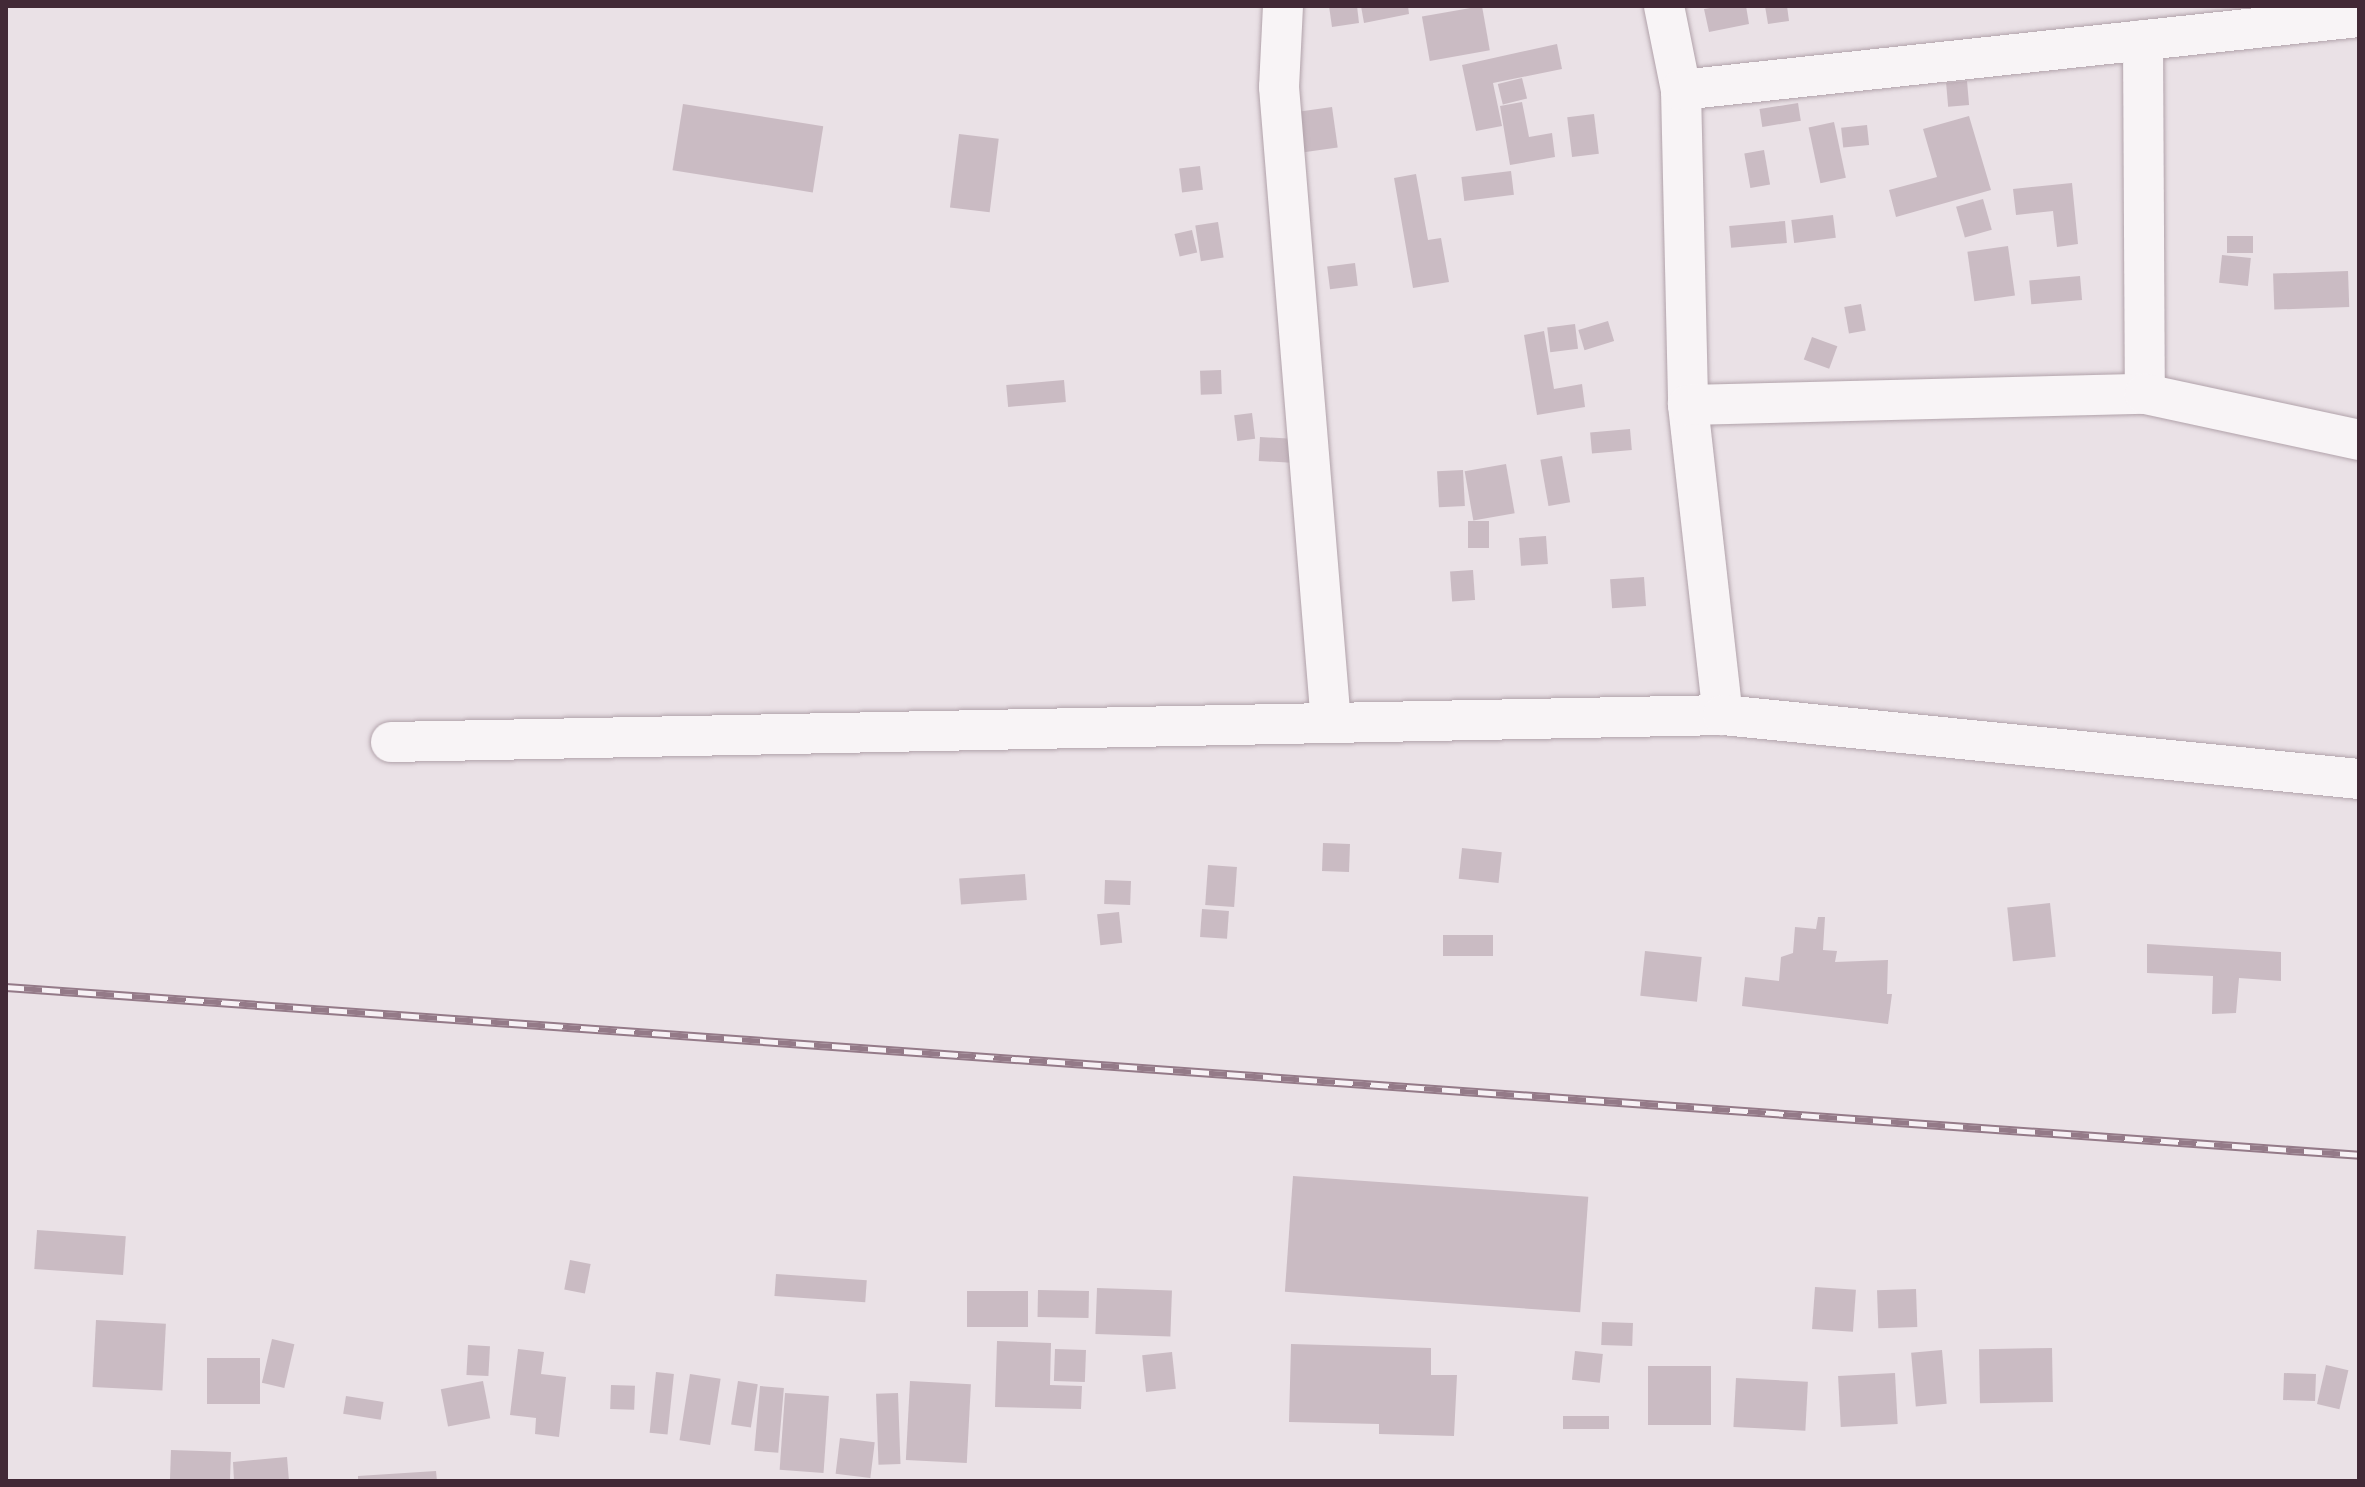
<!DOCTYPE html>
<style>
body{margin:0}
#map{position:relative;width:2365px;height:1487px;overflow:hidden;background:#eae1e6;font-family:Inter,sans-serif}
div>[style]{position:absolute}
.building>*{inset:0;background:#cabbc3;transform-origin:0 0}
.roads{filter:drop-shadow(0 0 2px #b1a2aa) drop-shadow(0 0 2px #b1a2aa)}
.minor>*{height:40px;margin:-20px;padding:0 20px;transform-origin:20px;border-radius:20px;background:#f8f4f6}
.rail>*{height:9px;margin-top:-4.5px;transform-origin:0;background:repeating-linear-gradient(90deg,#f7f1f5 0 18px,#947a88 0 36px);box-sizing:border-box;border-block:2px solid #947a88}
span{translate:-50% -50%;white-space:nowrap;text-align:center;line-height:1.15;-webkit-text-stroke:6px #f7f1f5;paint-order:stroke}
.frame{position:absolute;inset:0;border:8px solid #422936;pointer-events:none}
</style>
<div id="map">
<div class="building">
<div style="clip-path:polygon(1329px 6px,1357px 6px,1359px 23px,1332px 27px)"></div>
<div style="clip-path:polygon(1361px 6px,1408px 6px,1409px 14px,1364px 23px)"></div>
<div style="left:1482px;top:6px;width:45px;height:61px;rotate:80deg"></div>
<div style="clip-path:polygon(1722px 6px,1746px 6px,1749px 24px,1709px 32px,1704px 9px)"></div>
<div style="clip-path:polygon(1765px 6px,1787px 6px,1789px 21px,1768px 24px)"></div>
<div style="clip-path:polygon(1557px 44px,1562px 69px,1493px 83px,1502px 126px,1476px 131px,1462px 65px)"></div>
<div style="left:1522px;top:78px;width:21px;height:25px;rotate:76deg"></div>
<div style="left:1967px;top:81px;width:24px;height:21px;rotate:85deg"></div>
<div style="clip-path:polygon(1522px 102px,1529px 137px,1552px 133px,1555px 157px,1510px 165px,1500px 106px)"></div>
<div style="left:1798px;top:103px;width:18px;height:39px;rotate:81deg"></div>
<div style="left:683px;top:104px;width:142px;height:67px;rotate:9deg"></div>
<div style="left:1332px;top:107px;width:41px;height:36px;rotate:82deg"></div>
<div style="left:1594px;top:114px;width:40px;height:27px;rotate:83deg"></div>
<div style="clip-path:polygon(1969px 116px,1991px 190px,1896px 217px,1889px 190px,1937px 177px,1923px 129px)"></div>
<div style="left:1834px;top:122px;width:57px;height:26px;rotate:78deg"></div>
<div style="left:1867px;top:125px;width:20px;height:26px;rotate:84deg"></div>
<div style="left:959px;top:134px;width:40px;height:74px;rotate:7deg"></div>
<div style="left:1764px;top:150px;width:35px;height:20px;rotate:80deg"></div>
<div style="left:1200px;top:166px;width:24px;height:21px;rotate:83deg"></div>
<div style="left:1511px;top:171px;width:24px;height:50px;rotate:83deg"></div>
<div style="clip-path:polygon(1416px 174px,1428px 240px,1441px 238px,1449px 282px,1413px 288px,1394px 178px)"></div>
<div style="clip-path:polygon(2072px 183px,2078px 244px,2057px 247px,2053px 211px,2016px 215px,2013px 189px)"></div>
<div style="left:1983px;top:199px;width:32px;height:28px;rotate:74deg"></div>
<div style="left:1833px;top:215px;width:23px;height:42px;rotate:83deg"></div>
<div style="left:1785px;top:221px;width:22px;height:56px;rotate:85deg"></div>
<div style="left:1218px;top:222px;width:36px;height:23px;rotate:81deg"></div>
<div style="left:1192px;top:230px;width:23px;height:18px;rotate:77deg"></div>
<div style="left:2227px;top:236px;width:26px;height:17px"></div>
<div style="left:2008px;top:246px;width:50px;height:41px;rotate:82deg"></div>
<div style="left:2222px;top:255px;width:29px;height:28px;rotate:6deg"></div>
<div style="left:1355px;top:263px;width:23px;height:28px;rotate:83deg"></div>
<div style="left:2348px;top:271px;width:36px;height:75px;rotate:88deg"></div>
<div style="left:2080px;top:276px;width:24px;height:51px;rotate:85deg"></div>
<div style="left:1861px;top:304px;width:27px;height:17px;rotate:80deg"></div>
<div style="left:1608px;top:321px;width:21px;height:31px;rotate:73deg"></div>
<div style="left:1575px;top:324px;width:25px;height:28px;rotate:83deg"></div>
<div style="clip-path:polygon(1544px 331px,1554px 389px,1582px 384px,1585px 407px,1537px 415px,1524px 335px)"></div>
<div style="left:1812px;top:337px;width:27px;height:24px;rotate:20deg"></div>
<div style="left:1221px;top:370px;width:24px;height:21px;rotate:88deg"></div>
<div style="left:1064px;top:380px;width:22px;height:58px;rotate:85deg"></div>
<div style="left:1252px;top:413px;width:26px;height:18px;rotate:83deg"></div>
<div style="left:1630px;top:429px;width:21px;height:40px;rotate:85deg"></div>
<div style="left:1260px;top:437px;width:33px;height:24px;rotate:3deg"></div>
<div style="left:1562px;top:456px;width:47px;height:22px;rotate:80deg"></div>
<div style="left:1506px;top:464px;width:50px;height:42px;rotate:80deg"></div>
<div style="left:1463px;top:470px;width:36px;height:26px;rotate:87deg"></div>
<div style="left:1468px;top:521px;width:21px;height:27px"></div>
<div style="left:1546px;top:536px;width:28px;height:27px;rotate:86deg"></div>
<div style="left:1473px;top:570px;width:30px;height:23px;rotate:86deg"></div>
<div style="left:1644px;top:577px;width:29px;height:34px;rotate:86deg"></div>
<div style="left:1323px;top:843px;width:27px;height:28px;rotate:2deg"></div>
<div style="left:1462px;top:848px;width:40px;height:31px;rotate:6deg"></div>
<div style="left:1208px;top:865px;width:29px;height:40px;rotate:4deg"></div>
<div style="left:1025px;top:874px;width:26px;height:66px;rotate:86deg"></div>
<div style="left:1105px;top:880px;width:26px;height:24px;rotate:2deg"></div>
<div style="left:2050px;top:903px;width:54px;height:43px;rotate:84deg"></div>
<div style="left:1202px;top:909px;width:27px;height:28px;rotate:4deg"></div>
<div style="left:1119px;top:912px;width:31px;height:22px;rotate:84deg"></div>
<div style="clip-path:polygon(1818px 917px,1825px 917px,1823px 950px,1837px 951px,1835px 962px,1888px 960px,1887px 994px,1892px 994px,1888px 1024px,1742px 1006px,1745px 977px,1779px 981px,1781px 957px,1793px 953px,1795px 927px,1816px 929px)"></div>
<div style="left:1443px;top:935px;width:50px;height:21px"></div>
<div style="clip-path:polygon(2147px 944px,2281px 952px,2281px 981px,2239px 978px,2236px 1013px,2212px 1014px,2213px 976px,2147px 973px)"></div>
<div style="left:1645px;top:951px;width:57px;height:45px;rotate:6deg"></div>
<div style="left:1293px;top:1176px;width:296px;height:116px;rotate:4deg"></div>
<div style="left:37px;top:1230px;width:89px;height:39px;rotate:4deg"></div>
<div style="left:570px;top:1260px;width:21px;height:30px;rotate:11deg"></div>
<div style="left:776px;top:1274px;width:91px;height:22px;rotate:4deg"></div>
<div style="left:1815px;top:1287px;width:41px;height:42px;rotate:4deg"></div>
<div style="left:1097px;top:1288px;width:75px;height:46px;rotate:2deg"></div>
<div style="left:1916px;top:1289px;width:38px;height:39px;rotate:88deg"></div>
<div style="left:1038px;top:1290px;width:51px;height:27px;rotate:1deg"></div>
<div style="left:967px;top:1291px;width:61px;height:36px"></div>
<div style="left:96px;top:1320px;width:70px;height:67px;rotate:3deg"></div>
<div style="left:1602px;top:1322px;width:31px;height:23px;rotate:2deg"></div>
<div style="left:272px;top:1339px;width:23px;height:45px;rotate:13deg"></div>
<div style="clip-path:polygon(997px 1341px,1051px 1343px,1050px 1385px,1082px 1386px,1081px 1409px,995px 1407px)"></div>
<div style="clip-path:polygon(1291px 1344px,1431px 1348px,1431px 1375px,1457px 1375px,1454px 1436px,1379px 1434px,1379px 1424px,1289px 1422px)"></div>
<div style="left:468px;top:1345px;width:22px;height:30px;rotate:3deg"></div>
<div style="left:2052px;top:1348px;width:54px;height:73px;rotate:89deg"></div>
<div style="clip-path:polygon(518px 1349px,544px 1352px,541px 1374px,566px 1377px,559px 1437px,535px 1434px,536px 1418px,510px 1415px)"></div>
<div style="left:1055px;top:1349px;width:31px;height:32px;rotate:2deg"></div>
<div style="left:1942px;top:1350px;width:54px;height:31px;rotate:85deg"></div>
<div style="left:1575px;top:1351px;width:28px;height:29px;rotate:6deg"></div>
<div style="left:1172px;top:1352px;width:37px;height:30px;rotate:84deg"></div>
<div style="left:207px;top:1358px;width:53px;height:46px"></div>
<div style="left:2326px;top:1365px;width:23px;height:40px;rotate:13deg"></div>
<div style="left:1711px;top:1366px;width:59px;height:63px;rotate:90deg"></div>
<div style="left:656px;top:1372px;width:18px;height:61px;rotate:6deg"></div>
<div style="left:1895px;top:1373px;width:51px;height:57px;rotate:87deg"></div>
<div style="left:2284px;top:1373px;width:32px;height:27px;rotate:2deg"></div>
<div style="left:690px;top:1374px;width:31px;height:67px;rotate:9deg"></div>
<div style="left:1736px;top:1378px;width:72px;height:49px;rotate:3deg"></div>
<div style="left:483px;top:1381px;width:38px;height:43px;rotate:79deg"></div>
<div style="left:738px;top:1381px;width:20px;height:44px;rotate:9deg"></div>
<div style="left:910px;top:1381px;width:61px;height:79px;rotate:3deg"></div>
<div style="left:611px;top:1385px;width:24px;height:24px;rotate:2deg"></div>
<div style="left:760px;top:1386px;width:24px;height:65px;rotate:5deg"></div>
<div style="left:785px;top:1393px;width:44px;height:77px;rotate:4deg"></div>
<div style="left:898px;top:1393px;width:71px;height:22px;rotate:88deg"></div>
<div style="left:346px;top:1396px;width:38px;height:18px;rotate:9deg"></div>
<div style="left:1563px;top:1416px;width:46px;height:13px"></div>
<div style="left:840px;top:1438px;width:35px;height:36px;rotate:7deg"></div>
<div style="left:171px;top:1450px;width:60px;height:31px;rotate:2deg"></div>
<div style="clip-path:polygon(287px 1457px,289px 1481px,234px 1481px,233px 1462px)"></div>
<div style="clip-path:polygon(436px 1471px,437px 1481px,358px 1481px,358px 1476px)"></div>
</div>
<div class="roads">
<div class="minor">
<div style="left:1283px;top:6px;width:81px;rotate:92.8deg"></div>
<div style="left:1279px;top:87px;width:638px;rotate:85.33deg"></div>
<div style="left:1664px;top:6px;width:86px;rotate:78.6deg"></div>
<div style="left:1681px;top:90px;width:315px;rotate:88.7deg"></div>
<div style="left:1688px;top:405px;width:312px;rotate:83.6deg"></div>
<div style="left:2143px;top:40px;width:354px;rotate:89.7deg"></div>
<div style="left:1681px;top:90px;width:682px;rotate:-6.15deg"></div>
<div style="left:1688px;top:405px;width:457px;rotate:-1.4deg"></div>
<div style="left:2145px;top:394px;width:219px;rotate:12.1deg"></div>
<div style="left:391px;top:742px;width:1332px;rotate:-1.16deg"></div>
<div style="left:1723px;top:715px;width:639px;rotate:5.75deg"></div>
</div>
</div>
<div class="rail">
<div style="left:6px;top:987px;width:2359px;rotate:4.08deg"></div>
</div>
<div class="frame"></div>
</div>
